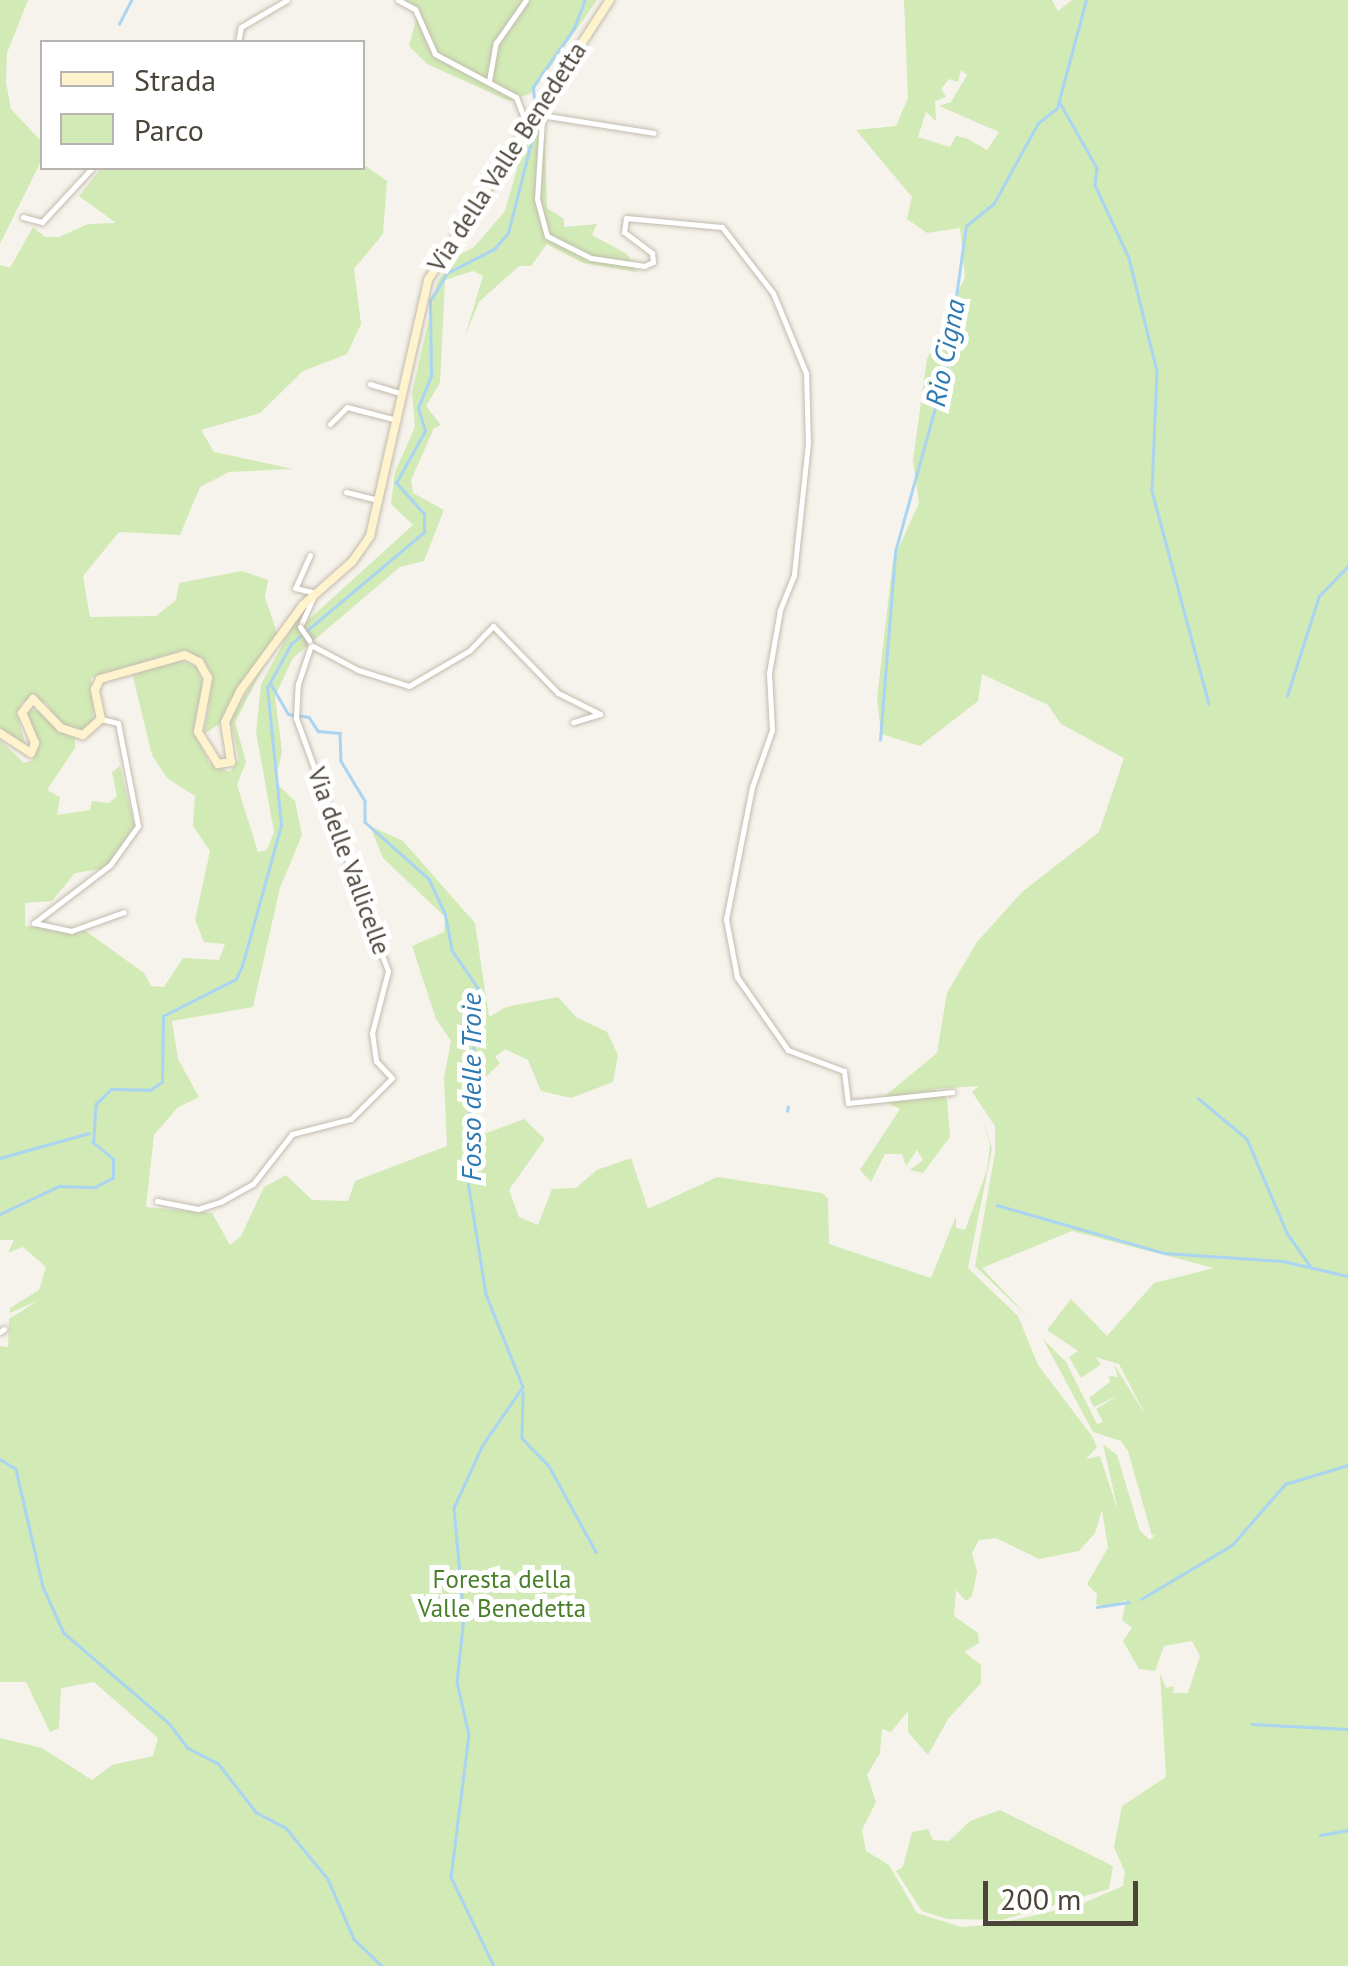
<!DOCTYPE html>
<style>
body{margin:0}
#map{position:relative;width:1348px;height:1966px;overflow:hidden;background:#f6f3ec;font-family:"PT Sans",sans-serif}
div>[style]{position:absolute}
.green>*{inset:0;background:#d2eab5}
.stream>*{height:2.5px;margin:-1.25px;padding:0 1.25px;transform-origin:1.25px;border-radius:1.25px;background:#a9d4f2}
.roads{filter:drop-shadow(0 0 2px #c2bbae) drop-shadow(0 0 2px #c2bbae)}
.minor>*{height:5px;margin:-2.5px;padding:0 2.5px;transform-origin:2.5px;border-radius:2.5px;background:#fff}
.secondary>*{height:8px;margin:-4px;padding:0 4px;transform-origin:4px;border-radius:4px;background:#fff3cd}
.bridges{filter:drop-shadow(0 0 2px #c2bbae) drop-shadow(0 0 2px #c2bbae)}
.minor-bridge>*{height:5px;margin:-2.5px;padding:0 2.5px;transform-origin:2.5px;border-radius:2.5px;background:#fff}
span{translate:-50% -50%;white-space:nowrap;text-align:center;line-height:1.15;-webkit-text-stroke:10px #fff;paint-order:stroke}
.street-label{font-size:25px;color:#4b4439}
.park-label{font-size:25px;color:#4a7f2a}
.water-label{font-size:28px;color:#2e7ab2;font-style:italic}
.legend{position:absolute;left:40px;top:40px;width:325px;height:130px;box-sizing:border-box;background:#fff;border:2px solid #b7b4b0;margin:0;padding:12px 18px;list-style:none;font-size:30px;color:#4b4439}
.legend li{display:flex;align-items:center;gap:20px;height:50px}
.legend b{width:50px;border:2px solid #b7b4b0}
.scale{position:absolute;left:983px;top:1881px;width:155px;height:45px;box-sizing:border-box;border:5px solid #4b4439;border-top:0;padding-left:12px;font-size:30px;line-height:35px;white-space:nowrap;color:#4b4439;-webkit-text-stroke:8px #fff;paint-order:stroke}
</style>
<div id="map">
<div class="green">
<div style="clip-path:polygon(0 0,28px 0,7px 53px,6px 82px,11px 109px,42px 142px,42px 159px,0 244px)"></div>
<div style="clip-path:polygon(400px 0,597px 0,532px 93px,509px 101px,427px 64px,409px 46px,418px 12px)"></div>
<div style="clip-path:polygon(evenodd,904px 0,1052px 0,1058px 11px,1072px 0,1348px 0,1348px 1966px,0 1966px,0 1738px,42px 1748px,92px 1780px,112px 1765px,153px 1756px,158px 1738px,94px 1682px,61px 1688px,59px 1728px,50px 1732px,26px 1682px,0 1682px,0 1346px,8px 1347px,9px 1319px,37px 1301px,10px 1313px,10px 1308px,39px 1290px,46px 1267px,23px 1247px,8px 1253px,14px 1240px,0 1240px,0 740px,24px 763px,31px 761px,38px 748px,26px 720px,29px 709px,46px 712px,58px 731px,75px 738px,75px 748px,47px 790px,60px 797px,57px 815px,90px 810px,92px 801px,109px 803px,117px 796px,112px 772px,120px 766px,136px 832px,107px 868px,75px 873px,52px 901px,25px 903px,25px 926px,83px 929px,144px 973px,151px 986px,164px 987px,183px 958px,219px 960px,225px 944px,204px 942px,195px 920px,210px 851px,193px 826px,195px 796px,167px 778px,152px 755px,132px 673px,178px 660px,197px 667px,203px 686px,193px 731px,210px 764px,230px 772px,239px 758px,230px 720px,270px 654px,235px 722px,246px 762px,237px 785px,258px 852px,267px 850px,274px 832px,256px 732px,261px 684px,296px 620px,307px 621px,413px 525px,391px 504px,395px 472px,415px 427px,412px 393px,437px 283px,451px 259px,474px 247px,505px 211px,525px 140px,544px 117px,547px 208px,564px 219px,564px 227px,597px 224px,592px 235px,627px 254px,637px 272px,583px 263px,547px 244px,531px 266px,519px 266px,479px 302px,465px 336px,483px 276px,473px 271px,445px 280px,440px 383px,426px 406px,441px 425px,434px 428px,411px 480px,413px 493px,444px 510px,424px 561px,400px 567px,293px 658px,275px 696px,282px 752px,275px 782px,295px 801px,302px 835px,280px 888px,253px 1007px,172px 1021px,178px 1059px,199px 1097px,177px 1108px,154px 1135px,146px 1207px,212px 1213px,230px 1245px,241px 1236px,264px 1187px,286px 1175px,312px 1200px,348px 1201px,355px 1181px,447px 1146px,444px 1078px,451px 1041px,436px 1019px,412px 946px,444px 932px,445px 917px,383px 858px,370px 826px,403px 841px,475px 923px,489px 1017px,506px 1007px,558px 997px,576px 1017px,607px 1032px,618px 1055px,613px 1082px,571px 1098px,541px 1091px,528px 1060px,505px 1049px,495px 1057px,500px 1063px,481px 1082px,476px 1129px,487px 1133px,524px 1119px,545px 1139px,509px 1190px,519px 1217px,538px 1225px,552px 1189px,576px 1188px,597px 1170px,631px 1158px,648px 1209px,717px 1177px,822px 1193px,828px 1199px,829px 1244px,931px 1278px,956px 1216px,956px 1228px,965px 1230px,987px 1170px,990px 1145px,978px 1104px,992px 1149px,968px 1268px,1018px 1316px,1038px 1365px,1092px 1436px,1097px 1447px,1086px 1459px,1100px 1456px,1118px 1511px,1103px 1444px,1117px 1455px,1140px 1531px,1150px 1540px,1158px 1532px,1152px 1536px,1128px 1451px,1121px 1441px,1093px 1432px,1043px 1339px,1066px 1362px,1097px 1424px,1103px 1422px,1096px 1409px,1119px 1395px,1094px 1407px,1089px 1398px,1110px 1382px,1109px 1376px,1118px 1377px,1114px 1364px,1147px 1418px,1119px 1364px,1095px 1357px,1101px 1364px,1081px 1378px,1069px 1357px,1078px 1351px,1047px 1330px,1071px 1299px,1107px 1336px,1154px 1283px,1214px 1268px,1072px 1231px,982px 1268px,1030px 1319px,975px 1266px,995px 1153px,995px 1126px,972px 1092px,979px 1086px,934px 1089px,947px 1099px,950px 1137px,923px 1173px,910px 1170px,923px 1160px,917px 1150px,906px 1166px,902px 1154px,885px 1154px,871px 1182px,860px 1170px,900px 1109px,880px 1100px,937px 1053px,947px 993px,977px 942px,1022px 892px,1099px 832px,1124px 758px,1061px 724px,1048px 705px,982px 674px,978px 701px,920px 746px,881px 734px,877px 698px,893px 560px,919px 503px,913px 460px,927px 359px,965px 277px,960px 228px,927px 233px,907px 219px,912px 197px,856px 130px,896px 126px,908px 98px,904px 0,961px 70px,967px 75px,951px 102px,939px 106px,999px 132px,987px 150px,966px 138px,956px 136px,950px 147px,918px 137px,926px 112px,936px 121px,935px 101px,946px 97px,941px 89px,949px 79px,958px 82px,961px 70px,904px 0,1102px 1510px,1108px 1548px,1087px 1584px,1097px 1594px,1096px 1604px,1105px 1608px,1126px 1600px,1122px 1620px,1132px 1628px,1123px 1641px,1139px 1669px,1155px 1671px,1164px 1646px,1192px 1641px,1200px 1656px,1188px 1693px,1173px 1693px,1174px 1686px,1166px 1688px,1160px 1673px,1166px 1777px,1122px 1806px,1114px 1847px,1125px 1872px,1123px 1886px,1079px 1905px,996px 1924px,961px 1927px,917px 1913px,889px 1865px,866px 1851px,862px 1830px,876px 1802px,867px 1775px,880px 1753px,882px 1729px,891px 1732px,908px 1711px,908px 1732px,928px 1755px,948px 1719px,981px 1683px,981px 1665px,964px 1652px,979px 1643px,978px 1633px,954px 1616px,956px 1590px,966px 1601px,972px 1596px,977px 1572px,972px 1553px,979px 1540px,996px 1538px,1039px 1559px,1079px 1551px,1095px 1533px,1102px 1510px)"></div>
<div style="clip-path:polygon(363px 164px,387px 181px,383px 234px,354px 269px,361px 324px,347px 354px,303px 371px,260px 413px,201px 430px,214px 452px,293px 469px,229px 472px,200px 487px,180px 535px,119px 532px,83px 576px,90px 617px,156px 616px,176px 600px,179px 583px,242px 571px,268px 580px,265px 597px,277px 633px,221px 723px,204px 734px,213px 677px,203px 659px,182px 650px,91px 678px,94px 722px,80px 733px,59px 723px,46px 703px,22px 702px,17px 714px,27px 750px,0 733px,0 265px,10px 268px,33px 227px,45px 237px,59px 237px,88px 224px,116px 223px,79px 196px,101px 168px)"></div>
<div style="clip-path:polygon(1000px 1810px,1113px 1866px,1109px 1889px,1002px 1920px,948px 1919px,922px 1911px,896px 1871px,903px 1867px,912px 1832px,928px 1829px,933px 1840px,949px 1841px,970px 1821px)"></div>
</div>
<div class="stream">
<div style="left:119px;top:24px;width:27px;rotate:-63deg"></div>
<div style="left:1059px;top:101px;width:77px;rotate:60.4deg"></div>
<div style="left:1097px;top:168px;width:17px;rotate:97deg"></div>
<div style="left:1095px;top:185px;width:81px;rotate:65deg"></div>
<div style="left:1129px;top:258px;width:116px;rotate:76.1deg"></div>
<div style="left:1157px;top:371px;width:120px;rotate:92.4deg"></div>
<div style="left:1152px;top:491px;width:220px;rotate:75deg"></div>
<div style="left:535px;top:111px;width:24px;rotate:-95deg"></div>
<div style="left:533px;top:87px;width:72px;rotate:-55.2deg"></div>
<div style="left:574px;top:28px;width:30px;rotate:-69deg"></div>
<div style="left:271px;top:684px;width:34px;rotate:60deg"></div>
<div style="left:288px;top:714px;width:21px;rotate:8deg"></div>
<div style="left:309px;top:717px;width:17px;rotate:57deg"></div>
<div style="left:318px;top:731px;width:22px;rotate:5deg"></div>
<div style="left:340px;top:733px;width:28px;rotate:88deg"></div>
<div style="left:341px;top:761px;width:47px;rotate:59deg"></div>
<div style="left:365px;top:801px;width:21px;rotate:90deg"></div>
<div style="left:365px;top:822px;width:86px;rotate:41.7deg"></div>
<div style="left:429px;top:879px;width:38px;rotate:65deg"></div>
<div style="left:445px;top:913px;width:38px;rotate:79deg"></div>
<div style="left:452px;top:950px;width:46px;rotate:55.6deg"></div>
<div style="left:478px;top:988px;width:181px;rotate:93.8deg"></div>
<div style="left:466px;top:1169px;width:127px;rotate:80.9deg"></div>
<div style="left:486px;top:1294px;width:100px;rotate:68.3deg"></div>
<div style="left:523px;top:1387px;width:70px;rotate:124.6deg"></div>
<div style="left:483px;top:1445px;width:69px;rotate:114.7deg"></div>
<div style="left:454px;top:1508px;width:109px;rotate:84.8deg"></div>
<div style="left:464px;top:1617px;width:65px;rotate:96.1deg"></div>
<div style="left:457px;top:1682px;width:54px;rotate:77.2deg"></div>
<div style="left:469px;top:1735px;width:143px;rotate:97.2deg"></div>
<div style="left:451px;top:1877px;width:99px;rotate:64.2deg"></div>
<div style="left:1287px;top:696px;width:105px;rotate:-72.3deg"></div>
<div style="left:1319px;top:596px;width:42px;rotate:-46deg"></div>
<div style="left:880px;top:740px;width:189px;rotate:-85.4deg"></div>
<div style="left:895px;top:552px;width:191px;rotate:-74.5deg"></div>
<div style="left:946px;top:368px;width:143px;rotate:-82deg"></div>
<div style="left:966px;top:226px;width:36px;rotate:-39deg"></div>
<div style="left:994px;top:203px;width:91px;rotate:-61.2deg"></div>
<div style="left:1038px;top:123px;width:24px;rotate:-38deg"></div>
<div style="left:1057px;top:108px;width:112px;rotate:-75deg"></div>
<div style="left:1198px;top:1098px;width:64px;rotate:39.9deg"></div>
<div style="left:1247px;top:1139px;width:102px;rotate:66.9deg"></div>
<div style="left:1287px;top:1233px;width:42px;rotate:54.8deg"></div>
<div style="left:787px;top:1111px;width:4px;rotate:-76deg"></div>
<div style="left:0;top:1158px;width:92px;rotate:-15.7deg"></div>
<div style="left:997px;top:1205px;width:174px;rotate:16deg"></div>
<div style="left:1164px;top:1253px;width:119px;rotate:3.8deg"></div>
<div style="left:1283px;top:1261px;width:67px;rotate:13deg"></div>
<div style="left:0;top:1214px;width:65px;rotate:-25.4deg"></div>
<div style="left:59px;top:1186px;width:36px;rotate:2deg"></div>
<div style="left:95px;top:1187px;width:20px;rotate:-27deg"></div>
<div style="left:113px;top:1178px;width:19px;rotate:-90deg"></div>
<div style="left:113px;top:1159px;width:26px;rotate:-141deg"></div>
<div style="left:93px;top:1143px;width:39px;rotate:-86deg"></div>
<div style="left:96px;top:1104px;width:21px;rotate:-45deg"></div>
<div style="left:111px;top:1089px;width:39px;rotate:1deg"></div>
<div style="left:150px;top:1090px;width:14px;rotate:-34deg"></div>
<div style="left:162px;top:1082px;width:66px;rotate:-89.1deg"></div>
<div style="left:163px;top:1016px;width:82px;rotate:-26.9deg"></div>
<div style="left:236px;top:979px;width:14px;rotate:-65deg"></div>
<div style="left:242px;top:966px;width:146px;rotate:-74.5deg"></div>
<div style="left:281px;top:825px;width:138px;rotate:-95.8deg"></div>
<div style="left:267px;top:688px;width:50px;rotate:-61.4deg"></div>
<div style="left:291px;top:644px;width:174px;rotate:-40.1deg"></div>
<div style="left:424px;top:532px;width:18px;rotate:-90deg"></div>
<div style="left:424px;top:514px;width:42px;rotate:-132.1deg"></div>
<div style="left:396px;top:483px;width:60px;rotate:-60.9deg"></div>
<div style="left:425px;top:431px;width:24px;rotate:-107deg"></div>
<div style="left:418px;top:408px;width:35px;rotate:-68deg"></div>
<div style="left:431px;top:375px;width:74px;rotate:-90.8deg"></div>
<div style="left:430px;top:301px;width:33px;rotate:-59deg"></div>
<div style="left:447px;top:273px;width:53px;rotate:-27.1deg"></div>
<div style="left:494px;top:249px;width:21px;rotate:-49deg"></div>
<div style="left:508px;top:233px;width:118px;rotate:-75.7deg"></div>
<div style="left:523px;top:1392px;width:46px;rotate:91.2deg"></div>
<div style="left:522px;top:1438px;width:39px;rotate:46deg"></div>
<div style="left:549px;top:1466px;width:98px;rotate:61.3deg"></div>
<div style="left:0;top:1459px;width:19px;rotate:32deg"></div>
<div style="left:16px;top:1469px;width:121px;rotate:77.1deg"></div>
<div style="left:43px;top:1587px;width:51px;rotate:65.5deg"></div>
<div style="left:64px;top:1633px;width:138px;rotate:40.6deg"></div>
<div style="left:169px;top:1723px;width:31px;rotate:53deg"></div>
<div style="left:188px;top:1748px;width:34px;rotate:27deg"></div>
<div style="left:218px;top:1763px;width:62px;rotate:52.2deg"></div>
<div style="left:256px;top:1812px;width:34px;rotate:28deg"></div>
<div style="left:286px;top:1828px;width:66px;rotate:50.5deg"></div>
<div style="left:328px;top:1879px;width:65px;rotate:66.6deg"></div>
<div style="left:354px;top:1939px;width:39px;rotate:44deg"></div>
<div style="left:1141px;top:1599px;width:106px;rotate:-30.7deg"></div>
<div style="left:1232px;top:1545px;width:81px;rotate:-49deg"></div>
<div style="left:1285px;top:1484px;width:66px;rotate:-16.8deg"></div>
<div style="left:1097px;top:1607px;width:32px;rotate:-9deg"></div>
<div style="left:1252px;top:1724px;width:96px;rotate:3deg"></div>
<div style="left:1320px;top:1835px;width:28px;rotate:-10deg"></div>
</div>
<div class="roads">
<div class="minor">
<div style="left:398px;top:0;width:19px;rotate:28deg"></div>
<div style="left:415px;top:9px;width:49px;rotate:66deg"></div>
<div style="left:435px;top:54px;width:92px;rotate:28deg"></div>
<div style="left:516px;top:97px;width:30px;rotate:69deg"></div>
<div style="left:238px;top:42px;width:15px;rotate:-79deg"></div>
<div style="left:241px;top:27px;width:53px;rotate:-30.4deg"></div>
<div style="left:489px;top:81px;width:39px;rotate:-80deg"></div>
<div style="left:496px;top:43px;width:52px;rotate:-55.1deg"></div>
<div style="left:543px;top:104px;width:95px;rotate:93.6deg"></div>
<div style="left:537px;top:199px;width:38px;rotate:75deg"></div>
<div style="left:547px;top:236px;width:49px;rotate:26.6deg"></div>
<div style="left:591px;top:258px;width:54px;rotate:8.6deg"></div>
<div style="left:644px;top:266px;width:10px;rotate:-24deg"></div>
<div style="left:653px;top:262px;width:9px;rotate:-96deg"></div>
<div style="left:652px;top:253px;width:35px;rotate:-143deg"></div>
<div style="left:624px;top:232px;width:14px;rotate:-82deg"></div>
<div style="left:626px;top:218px;width:96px;rotate:5.4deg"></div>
<div style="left:722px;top:227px;width:83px;rotate:52.3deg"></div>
<div style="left:773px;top:293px;width:87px;rotate:67.6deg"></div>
<div style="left:806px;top:373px;width:70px;rotate:88.4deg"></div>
<div style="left:808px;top:443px;width:133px;rotate:96.1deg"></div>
<div style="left:794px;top:575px;width:38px;rotate:112deg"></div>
<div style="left:780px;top:610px;width:64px;rotate:99.9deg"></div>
<div style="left:769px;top:673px;width:57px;rotate:87deg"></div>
<div style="left:772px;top:730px;width:60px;rotate:109.3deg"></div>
<div style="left:752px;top:787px;width:135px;rotate:101.1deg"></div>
<div style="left:726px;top:919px;width:59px;rotate:79.3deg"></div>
<div style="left:737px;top:977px;width:89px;rotate:55.1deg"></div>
<div style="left:788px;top:1050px;width:60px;rotate:20.6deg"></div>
<div style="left:844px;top:1071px;width:32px;rotate:83deg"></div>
<div style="left:848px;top:1103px;width:105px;rotate:-6deg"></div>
<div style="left:547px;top:116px;width:108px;rotate:9deg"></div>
<div style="left:23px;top:217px;width:20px;rotate:15deg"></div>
<div style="left:42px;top:222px;width:74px;rotate:-47.2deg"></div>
<div style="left:370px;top:384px;width:34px;rotate:17deg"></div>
<div style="left:330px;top:424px;width:24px;rotate:-45deg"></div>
<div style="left:347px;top:407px;width:52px;rotate:14.6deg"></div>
<div style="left:346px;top:492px;width:32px;rotate:14deg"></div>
<div style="left:310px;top:555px;width:36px;rotate:114deg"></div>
<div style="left:295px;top:588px;width:22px;rotate:13deg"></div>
<div style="left:300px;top:627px;width:32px;rotate:-66deg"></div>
<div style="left:311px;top:645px;width:53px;rotate:28deg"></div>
<div style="left:358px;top:670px;width:53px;rotate:17.4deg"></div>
<div style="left:409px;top:686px;width:69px;rotate:-30.3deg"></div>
<div style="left:469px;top:651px;width:35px;rotate:-46deg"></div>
<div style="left:493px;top:626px;width:93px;rotate:45.9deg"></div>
<div style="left:558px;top:693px;width:47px;rotate:26.6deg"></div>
<div style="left:600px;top:714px;width:28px;rotate:163deg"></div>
<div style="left:101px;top:719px;width:17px;rotate:13deg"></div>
<div style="left:118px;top:723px;width:105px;rotate:79deg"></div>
<div style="left:138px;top:826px;width:48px;rotate:125.7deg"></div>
<div style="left:110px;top:865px;width:96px;rotate:142.7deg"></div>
<div style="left:34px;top:923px;width:38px;rotate:12deg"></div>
<div style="left:71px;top:931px;width:56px;rotate:-19.7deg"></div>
<div style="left:157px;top:1201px;width:42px;rotate:11deg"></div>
<div style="left:198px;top:1209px;width:25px;rotate:-18deg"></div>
<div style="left:222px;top:1201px;width:35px;rotate:-29deg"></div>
<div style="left:253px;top:1184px;width:63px;rotate:-52deg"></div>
<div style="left:292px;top:1134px;width:61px;rotate:-14.3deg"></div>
<div style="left:351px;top:1119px;width:58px;rotate:-45deg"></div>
<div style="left:392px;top:1078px;width:23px;rotate:-133deg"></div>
<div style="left:376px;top:1061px;width:28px;rotate:-98deg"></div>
<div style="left:372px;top:1033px;width:64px;rotate:-75.5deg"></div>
<div style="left:388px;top:971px;width:269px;rotate:-110deg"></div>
<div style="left:296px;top:718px;width:34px;rotate:-87deg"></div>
<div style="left:298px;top:684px;width:41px;rotate:-71.6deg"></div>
<div style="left:311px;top:645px;width:10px;rotate:-114deg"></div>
<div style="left:0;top:1332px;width:5px;rotate:-37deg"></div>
</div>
<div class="secondary">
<div style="left:0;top:733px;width:37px;rotate:33deg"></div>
<div style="left:31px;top:753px;width:11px;rotate:-68deg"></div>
<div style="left:35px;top:743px;width:33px;rotate:-113deg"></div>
<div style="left:22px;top:713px;width:18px;rotate:-52deg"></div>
<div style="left:33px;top:699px;width:40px;rotate:46deg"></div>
<div style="left:61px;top:728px;width:23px;rotate:18deg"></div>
<div style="left:83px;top:735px;width:24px;rotate:-42deg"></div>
<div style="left:101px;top:719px;width:30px;rotate:-102deg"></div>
<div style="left:95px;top:690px;width:12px;rotate:-66deg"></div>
<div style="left:100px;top:679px;width:88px;rotate:-15.8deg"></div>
<div style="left:185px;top:655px;width:16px;rotate:27deg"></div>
<div style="left:199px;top:662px;width:18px;rotate:61deg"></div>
<div style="left:208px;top:678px;width:55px;rotate:100.5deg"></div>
<div style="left:198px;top:732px;width:38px;rotate:58deg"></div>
<div style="left:218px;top:764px;width:13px;rotate:-9deg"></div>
<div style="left:231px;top:762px;width:40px;rotate:-98.5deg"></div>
<div style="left:225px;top:722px;width:34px;rotate:-64deg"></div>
<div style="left:240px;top:691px;width:107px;rotate:-53.8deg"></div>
<div style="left:303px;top:605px;width:65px;rotate:-41.3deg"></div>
<div style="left:352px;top:562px;width:32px;rotate:-55deg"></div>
<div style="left:370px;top:536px;width:262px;rotate:-77.2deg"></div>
<div style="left:428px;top:280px;width:334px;rotate:-57deg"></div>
</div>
</div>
<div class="bridges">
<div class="minor-bridge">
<div style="left:300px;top:627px;width:16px;rotate:55deg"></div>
</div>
</div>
<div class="street-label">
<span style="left:507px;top:157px;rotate:-57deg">Via della Valle Benedetta</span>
<span style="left:349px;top:861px;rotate:70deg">Via delle Vallicelle</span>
</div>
<div class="park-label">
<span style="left:502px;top:1594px">Foresta della<br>Valle Benedetta</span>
</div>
<div class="water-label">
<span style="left:945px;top:353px;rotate:-79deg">Rio Cigna</span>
<span style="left:471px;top:1087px;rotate:-90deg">Fosso delle Troie</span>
</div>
<ul class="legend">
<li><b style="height:12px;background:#fff3cd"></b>Strada</li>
<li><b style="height:28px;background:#d2eab5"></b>Parco</li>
</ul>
<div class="scale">200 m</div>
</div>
